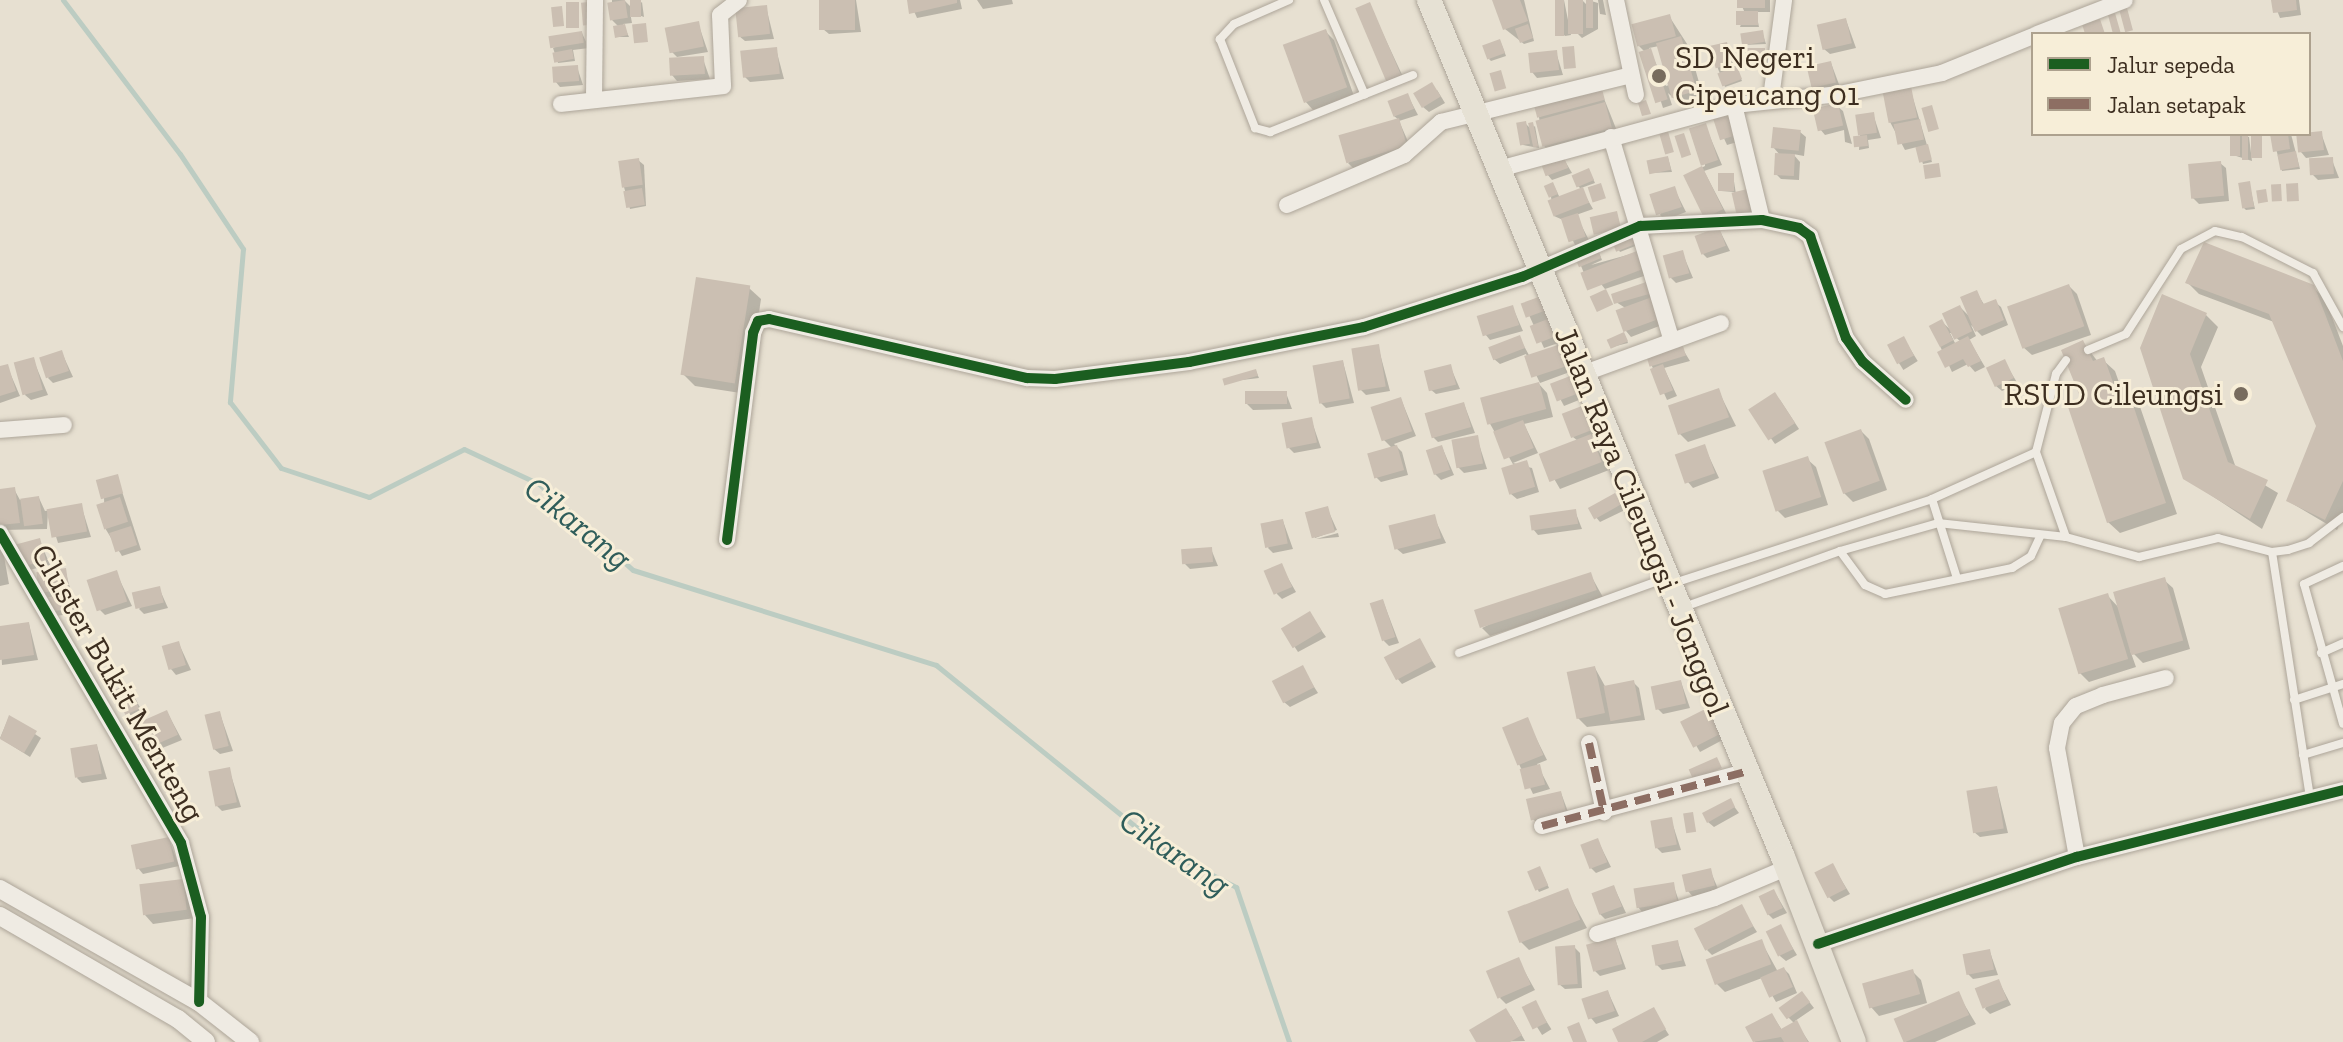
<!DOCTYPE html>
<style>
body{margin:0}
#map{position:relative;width:2343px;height:1042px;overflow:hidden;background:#e7e0d1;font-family:"Zilla Slab",serif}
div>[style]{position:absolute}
.shadow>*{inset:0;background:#0003;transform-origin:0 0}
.stream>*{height:5px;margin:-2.5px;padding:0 2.5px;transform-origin:2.5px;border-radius:2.5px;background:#bcccc2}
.building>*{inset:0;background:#cbbfb2;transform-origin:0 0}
.roads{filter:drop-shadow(0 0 2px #ada599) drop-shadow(0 0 2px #ada599)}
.service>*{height:8px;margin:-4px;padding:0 4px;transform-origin:4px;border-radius:4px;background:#efebe3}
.minor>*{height:16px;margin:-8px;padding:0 8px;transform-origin:8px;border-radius:8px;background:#efebe3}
.tertiary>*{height:18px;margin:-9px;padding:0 9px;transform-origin:9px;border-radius:9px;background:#efebe3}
.primary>*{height:24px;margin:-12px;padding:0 12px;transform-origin:12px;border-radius:12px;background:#e6e1d4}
.quiet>*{height:8px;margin-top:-4px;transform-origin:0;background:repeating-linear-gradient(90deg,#8d6e63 0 16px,transparent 0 24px)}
.cycleway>*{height:10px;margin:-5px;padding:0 5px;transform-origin:5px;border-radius:5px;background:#1b5e20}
.dots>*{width:22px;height:22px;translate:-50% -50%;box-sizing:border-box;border:4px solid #f7eed8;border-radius:50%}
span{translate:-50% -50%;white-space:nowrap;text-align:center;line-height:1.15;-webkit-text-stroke:6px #f7eed8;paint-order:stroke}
.poi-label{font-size:32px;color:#3d2e20}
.left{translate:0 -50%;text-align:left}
.right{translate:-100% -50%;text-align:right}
.street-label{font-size:32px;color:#3d2e20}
.water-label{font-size:34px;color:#2f5d5a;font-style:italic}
.legend{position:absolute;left:2031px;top:32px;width:280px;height:104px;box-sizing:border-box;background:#f7eed8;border:2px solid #ada18e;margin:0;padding:10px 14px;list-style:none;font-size:24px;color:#3d2e20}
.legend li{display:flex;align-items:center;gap:16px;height:40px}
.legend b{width:40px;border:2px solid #ada18e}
</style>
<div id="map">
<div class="shadow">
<div style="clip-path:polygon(612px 0,624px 0,633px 9px,642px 2px,644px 17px,630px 12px,632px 23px,623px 24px,629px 37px,617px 37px,619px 27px,612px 20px)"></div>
<div style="clip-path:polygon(821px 0,856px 0,861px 32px,829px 34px,823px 29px)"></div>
<div style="clip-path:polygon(909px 0,960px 0,962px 9px,917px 18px)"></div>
<div style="clip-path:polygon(977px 0,1012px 0,1013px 4px,983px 9px)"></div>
<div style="clip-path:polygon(1495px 0,1524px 0,1534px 41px,1524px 44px,1505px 29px)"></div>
<div style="clip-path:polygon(1564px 0,1571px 35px,1565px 36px,1563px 34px)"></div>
<div style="clip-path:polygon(1582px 0,1589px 7px,1588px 0,1598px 3px,1598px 29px,1582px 38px,1576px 32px)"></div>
<div style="clip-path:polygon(1598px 0,1603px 0,1606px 15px,1600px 14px)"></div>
<div style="clip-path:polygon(1739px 0,1770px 0,1770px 12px,1756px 12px,1759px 27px,1740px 27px,1745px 13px)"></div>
<div style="clip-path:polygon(2273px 0,2299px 0,2301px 15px,2280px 18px)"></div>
<div style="clip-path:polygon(1369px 4px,1405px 81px,1393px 86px)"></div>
<div style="clip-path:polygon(766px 7px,774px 39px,745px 41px,739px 36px)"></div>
<div style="clip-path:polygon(evenodd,1669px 16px,1689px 47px,1704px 100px,1682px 106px,1668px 93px,1672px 105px,1663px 108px,1645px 52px,1638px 45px,1669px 16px,1659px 46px,1669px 85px,1666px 86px,1649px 48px,1659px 46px)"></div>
<div style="clip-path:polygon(1846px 20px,1856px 48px,1830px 54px,1824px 49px)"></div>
<div style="clip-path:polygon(698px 23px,708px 52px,677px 57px,672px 52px)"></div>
<div style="clip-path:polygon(1326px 32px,1334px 40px,1354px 96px,1313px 110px,1305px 101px)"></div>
<div style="clip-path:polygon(1762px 32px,1766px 44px,1744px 45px)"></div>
<div style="clip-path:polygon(582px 33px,589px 48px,573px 50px,575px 61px,558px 63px,553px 48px)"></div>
<div style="clip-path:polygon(1501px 43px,1506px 56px,1491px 61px,1489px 59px)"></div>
<div style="clip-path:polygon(1726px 44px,1742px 81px,1725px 87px,1717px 66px)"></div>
<div style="clip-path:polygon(776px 49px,784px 79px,750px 82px,745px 77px)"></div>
<div style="clip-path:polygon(1556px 52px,1563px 75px,1537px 78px,1532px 72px)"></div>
<div style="clip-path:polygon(703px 59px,710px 79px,677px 81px,672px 75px)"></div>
<div style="clip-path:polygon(1831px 63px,1840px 87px,1818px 92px,1813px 87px)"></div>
<div style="clip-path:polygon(577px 67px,583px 85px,560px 87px,555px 81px)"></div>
<div style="clip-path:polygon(1910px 88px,1932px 162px,1923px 164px,1917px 147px,1905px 150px,1890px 122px)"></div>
<div style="clip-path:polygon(1437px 90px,1445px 103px,1429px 112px,1423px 107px)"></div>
<div style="clip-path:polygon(1601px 91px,1619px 136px,1552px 154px,1543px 145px,1539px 117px)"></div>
<div style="clip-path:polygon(1408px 96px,1418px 115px,1399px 121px,1414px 155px,1356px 171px,1348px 163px,1399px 120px,1394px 116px)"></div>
<div style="clip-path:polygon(1837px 106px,1843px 111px,1852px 144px,1845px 142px,1844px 130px,1825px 135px,1820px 129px)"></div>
<div style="clip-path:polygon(1873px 114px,1881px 138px,1868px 140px,1869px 148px,1859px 150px,1860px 134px)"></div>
<div style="clip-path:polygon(1714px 116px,1744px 140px,1727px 145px)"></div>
<div style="clip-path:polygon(1525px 123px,1531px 129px,1535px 126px,1539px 148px,1523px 145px)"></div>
<div style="clip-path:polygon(1705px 125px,1722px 165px,1704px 171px,1727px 215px,1711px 223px,1685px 176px,1705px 166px)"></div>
<div style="clip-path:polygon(1800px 132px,1806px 137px,1804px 156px,1793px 154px,1800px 162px,1799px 180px,1781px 179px,1776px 174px,1781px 156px,1773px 147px)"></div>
<div style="clip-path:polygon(2321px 133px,2329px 155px,2306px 158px,2301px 152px)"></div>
<div style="clip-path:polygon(2232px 134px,2249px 137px,2252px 161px,2233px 155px)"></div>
<div style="clip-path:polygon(2272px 134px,2291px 134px,2300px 169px,2282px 171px)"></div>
<div style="clip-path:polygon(1562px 156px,1572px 173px,1552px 180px,1547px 174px)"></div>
<div style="clip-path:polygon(1668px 158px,1672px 172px,1650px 173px)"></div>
<div style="clip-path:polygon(638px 160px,644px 165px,646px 206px,630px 209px,624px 187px)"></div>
<div style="clip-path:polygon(2332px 160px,2339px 178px,2318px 180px,2313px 175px)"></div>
<div style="clip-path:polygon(2220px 163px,2226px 168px,2229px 201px,2199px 204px,2193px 198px)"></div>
<div style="clip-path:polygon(1589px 170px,1595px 183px,1581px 188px,1593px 209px,1576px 215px,1590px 242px,1576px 247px,1563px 220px,1554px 216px,1551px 197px,1553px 184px,1560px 198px,1582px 190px,1578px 186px)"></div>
<div style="clip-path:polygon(1733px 175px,1736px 194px,1762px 215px,1745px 219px,1734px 192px,1721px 191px)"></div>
<div style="clip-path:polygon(2249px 183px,2255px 209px,2246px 210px,2244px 208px)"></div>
<div style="clip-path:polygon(1674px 188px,1686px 212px,1665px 220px,1660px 215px)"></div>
<div style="clip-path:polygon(1719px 229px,1730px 251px,1707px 258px,1702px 253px)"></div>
<div style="clip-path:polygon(1615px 243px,1643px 243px,1620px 252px)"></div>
<div style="clip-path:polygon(1598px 250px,1602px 260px,1591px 265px,1642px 251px,1653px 273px,1605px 289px,1601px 284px,1590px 288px,1577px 256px)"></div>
<div style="clip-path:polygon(1682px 252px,1693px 278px,1676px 283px,1670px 277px)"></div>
<div style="clip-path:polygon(1651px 282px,1667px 323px,1631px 337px,1626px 331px,1627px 309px,1616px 302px)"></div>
<div style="clip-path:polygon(2187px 282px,2313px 287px,2325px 299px,2343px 346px,2343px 517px,2337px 530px,2288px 501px,2318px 426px,2274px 322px,2199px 294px)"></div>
<div style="clip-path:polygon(2069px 286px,2077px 294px,2091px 335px,2032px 355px,2023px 347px)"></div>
<div style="clip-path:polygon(749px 288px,761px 299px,747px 394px,695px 386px,684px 375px)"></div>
<div style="clip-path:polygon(evenodd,1977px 293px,1985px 306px,1995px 302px,2001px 307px,2008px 325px,1982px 336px,1971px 325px,1976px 336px,1969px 340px,1985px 367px,1975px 372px,1968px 364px,1952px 372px,1940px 346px,1941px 321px,1953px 332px,1960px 307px,1972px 319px,1977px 293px,1950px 333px,1951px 333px,1961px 342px,1956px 345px,1950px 333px)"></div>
<div style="clip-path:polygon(1524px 304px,1556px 314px,1564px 341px,1544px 348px)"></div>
<div style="clip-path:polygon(1513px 308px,1523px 331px,1490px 340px,1485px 334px)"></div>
<div style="clip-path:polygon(2206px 315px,2218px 327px,2201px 367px,2236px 468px,2278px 493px,2262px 529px,2185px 478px,2142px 348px)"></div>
<div style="clip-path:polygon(1625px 336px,1628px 343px,1612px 347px)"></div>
<div style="clip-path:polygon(1519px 337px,1530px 357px,1572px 350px,1578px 369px,1540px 383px,1526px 354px,1500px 364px,1494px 359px)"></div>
<div style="left:1904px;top:339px;width:26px;height:17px;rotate:58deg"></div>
<div style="clip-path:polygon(2083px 342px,2098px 362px,2103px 360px,2115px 371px,2121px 388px,2137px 398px,2177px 514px,2120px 533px,2108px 522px)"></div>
<div style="clip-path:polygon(1378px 346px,1390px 391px,1366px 395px,1360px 389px)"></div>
<div style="clip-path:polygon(1682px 348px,1690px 361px,1664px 368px,1677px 396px,1667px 400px,1651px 364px)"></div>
<div style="clip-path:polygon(62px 353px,73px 377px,53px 383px,48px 378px)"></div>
<div style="clip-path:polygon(33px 359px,48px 395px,31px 400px,25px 395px)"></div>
<div style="clip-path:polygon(2004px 361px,2018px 384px,2002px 391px,1996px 386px)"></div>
<div style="clip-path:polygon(1343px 362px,1354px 403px,1326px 408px,1320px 402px)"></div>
<div style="clip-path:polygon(7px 366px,20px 396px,0 403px,0 368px)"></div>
<div style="clip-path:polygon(1450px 366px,1460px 389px,1436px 394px,1430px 389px)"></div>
<div style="clip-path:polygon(1256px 371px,1259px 378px,1225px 382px)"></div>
<div style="clip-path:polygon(1539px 384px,1547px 393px,1553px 417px,1524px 424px,1538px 453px,1513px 463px,1532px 468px,1539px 492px,1517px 499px,1511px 494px,1514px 466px,1489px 422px)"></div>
<div style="clip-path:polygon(1553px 385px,1589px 396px,1564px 406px)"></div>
<div style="clip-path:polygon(1718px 390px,1736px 426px,1688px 442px,1680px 434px)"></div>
<div style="clip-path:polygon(1286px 393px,1292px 409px,1253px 410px,1247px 404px)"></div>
<div style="clip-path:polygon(1401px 399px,1416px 436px,1394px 444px,1402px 452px,1408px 475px,1381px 482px,1375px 476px,1392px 448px,1384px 440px)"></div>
<div style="clip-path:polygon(1780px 400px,1799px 429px,1775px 444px,1751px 410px)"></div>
<div style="clip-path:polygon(1464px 404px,1475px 433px,1438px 442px,1433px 437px)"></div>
<div style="clip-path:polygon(1587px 407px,1600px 434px,1591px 437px,1609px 470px,1560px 489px,1541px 456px,1578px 441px,1573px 437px)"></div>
<div style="clip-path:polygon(1311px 419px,1321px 448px,1294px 453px,1289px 448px)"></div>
<div style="clip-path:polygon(1861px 431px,1869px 439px,1887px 490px,1853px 502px,1844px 493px)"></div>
<div style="clip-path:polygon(1477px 438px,1487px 469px,1464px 473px,1458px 467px)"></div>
<div style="clip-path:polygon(1704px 446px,1719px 478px,1693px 488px,1688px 482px)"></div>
<div style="clip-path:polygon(1442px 447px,1454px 475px,1441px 480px,1435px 474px)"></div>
<div style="clip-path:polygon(1807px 459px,1816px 467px,1828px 505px,1785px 518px,1777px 510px)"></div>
<div style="clip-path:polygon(117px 476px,141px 550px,122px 556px,105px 528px,104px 498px)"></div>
<div style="clip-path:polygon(14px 489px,20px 500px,39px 498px,45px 511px,81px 505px,91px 537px,58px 543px,48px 511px,47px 529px,4px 530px,0 491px)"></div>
<div style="clip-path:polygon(1615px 495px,1625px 510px,1600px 522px,1595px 516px)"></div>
<div style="clip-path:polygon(1327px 508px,1337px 530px,1315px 538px,1308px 513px)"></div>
<div style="clip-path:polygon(1575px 511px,1582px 529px,1538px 535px,1533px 529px)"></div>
<div style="clip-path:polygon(1434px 517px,1446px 543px,1403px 554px,1397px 549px)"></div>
<div style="clip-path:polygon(1283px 521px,1293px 549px,1273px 553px,1268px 548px)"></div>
<div style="clip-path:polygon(1338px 533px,1339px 537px,1316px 539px)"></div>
<div style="clip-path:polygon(0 534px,9px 584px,0 586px)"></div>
<div style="clip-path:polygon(40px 541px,50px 565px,29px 570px,23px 564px)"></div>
<div style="clip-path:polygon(1211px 549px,1218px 566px,1190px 569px,1184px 563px)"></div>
<div style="clip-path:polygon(1281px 566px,1296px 592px,1282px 599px,1277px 594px)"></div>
<div style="clip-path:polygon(65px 570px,77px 613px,56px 616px,41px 593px)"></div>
<div style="clip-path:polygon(116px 572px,132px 606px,105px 615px,100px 610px)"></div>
<div style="clip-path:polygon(1590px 574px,1604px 599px,1490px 636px,1482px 628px)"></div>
<div style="clip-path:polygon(2164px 580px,2173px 588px,2190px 649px,2143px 663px,2130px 650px,2136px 667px,2089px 682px,2080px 673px,2107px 595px,2120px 609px)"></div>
<div style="clip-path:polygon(159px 588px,168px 608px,144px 614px,139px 609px)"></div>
<div style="clip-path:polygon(1383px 601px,1399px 643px,1389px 646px,1384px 641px)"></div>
<div style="clip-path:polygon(1310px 614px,1326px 637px,1298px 652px,1283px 629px)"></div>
<div style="clip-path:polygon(29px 624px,38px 660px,2px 665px,0 628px)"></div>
<div style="clip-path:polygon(1419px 640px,1436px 667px,1402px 684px,1397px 678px)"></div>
<div style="clip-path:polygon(179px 644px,191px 670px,176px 675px,171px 669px)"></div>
<div style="clip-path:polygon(1302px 668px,1318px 693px,1290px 707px,1284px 702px)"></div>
<div style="clip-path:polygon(1595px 668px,1606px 688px,1633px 682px,1639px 688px,1645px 720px,1587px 727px,1578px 718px)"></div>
<div style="clip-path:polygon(1681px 682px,1690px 708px,1663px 714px,1657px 708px)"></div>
<div style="left:129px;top:686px;width:31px;height:12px;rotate:63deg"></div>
<div style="clip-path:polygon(167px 712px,182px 740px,155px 751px,150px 746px)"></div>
<div style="clip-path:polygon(220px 714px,233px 751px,220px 754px,214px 749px)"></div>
<div style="clip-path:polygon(9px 717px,41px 738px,30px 757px,0 738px)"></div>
<div style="clip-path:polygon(1527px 720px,1547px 760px,1537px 764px,1550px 789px,1533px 794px,1519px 764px)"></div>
<div style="clip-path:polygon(1683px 723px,1730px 736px,1700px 752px)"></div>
<div style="clip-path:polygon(97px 746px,107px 779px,82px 783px,77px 778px)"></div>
<div style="clip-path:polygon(229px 769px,241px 807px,222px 811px,217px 806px)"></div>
<div style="clip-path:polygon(1997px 788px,2008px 833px,1980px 837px,1974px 832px)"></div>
<div style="clip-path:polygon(1561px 793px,1570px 817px,1538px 824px,1532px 818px)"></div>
<div style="clip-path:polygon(1730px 801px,1739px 813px,1714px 827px,1708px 822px)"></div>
<div style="clip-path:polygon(1671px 819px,1681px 850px,1662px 853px,1656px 847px)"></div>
<div style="clip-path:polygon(169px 839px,179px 866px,143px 874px,138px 868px)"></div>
<div style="clip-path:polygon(1598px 841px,1611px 867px,1596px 873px,1590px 867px)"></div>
<div style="clip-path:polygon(1832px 865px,1850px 894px,1834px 902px,1829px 897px)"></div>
<div style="clip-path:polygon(1541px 870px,1549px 888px,1539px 892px,1529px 873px)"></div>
<div style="clip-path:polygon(1710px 870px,1719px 891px,1693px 897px,1688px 891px)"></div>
<div style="clip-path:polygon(183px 881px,191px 890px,195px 918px,153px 924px,145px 915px)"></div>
<div style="clip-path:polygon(1673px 884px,1681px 907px,1643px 913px,1638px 907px)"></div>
<div style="clip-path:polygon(1614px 887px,1626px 913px,1605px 919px,1600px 914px)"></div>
<div style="clip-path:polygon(1567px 891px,1587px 928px,1529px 950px,1521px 942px)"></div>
<div style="clip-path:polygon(1774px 891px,1787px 913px,1773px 919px,1768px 914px)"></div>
<div style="clip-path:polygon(1741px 907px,1757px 932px,1712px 955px,1707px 950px)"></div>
<div style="clip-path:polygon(1780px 927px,1797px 955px,1786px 961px,1780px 956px)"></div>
<div style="clip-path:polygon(1615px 939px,1626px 969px,1600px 976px,1594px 970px)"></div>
<div style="clip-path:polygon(1761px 941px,1778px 972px,1784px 969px,1789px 974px,1797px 993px,1776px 1002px,1762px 978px,1725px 992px,1716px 983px)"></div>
<div style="clip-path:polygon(1678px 943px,1686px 966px,1662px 970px,1657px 965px)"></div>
<div style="clip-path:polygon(1574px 947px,1580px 953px,1582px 988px,1565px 989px,1559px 984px)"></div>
<div style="clip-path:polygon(1990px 952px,1998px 975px,1973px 979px,1968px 974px)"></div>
<div style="clip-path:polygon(1518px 960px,1535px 990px,1506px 1004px,1500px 998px)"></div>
<div style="clip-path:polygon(1912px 971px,1921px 980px,1927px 1003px,1879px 1016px,1871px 1007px)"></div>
<div style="clip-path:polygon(1999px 982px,2011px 1005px,1990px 1014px,1985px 1009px)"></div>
<div style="clip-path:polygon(1608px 992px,1619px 1016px,1596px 1024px,1591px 1018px)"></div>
<div style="clip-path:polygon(1958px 994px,1976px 1024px,1935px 1042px,1906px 1042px,1897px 1021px)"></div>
<div style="clip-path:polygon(1807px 999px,1814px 1008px,1795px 1021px,1809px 1042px,1755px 1042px,1748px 1028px,1772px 1015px,1782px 1030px,1795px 1024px,1788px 1017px)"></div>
<div style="left:1535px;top:1003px;width:31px;height:11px;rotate:58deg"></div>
<div style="clip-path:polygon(1653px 1010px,1669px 1035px,1657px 1042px,1621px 1042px)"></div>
<div style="clip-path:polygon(1511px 1016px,1525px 1041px,1478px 1042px)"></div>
</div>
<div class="stream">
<div style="left:63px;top:0;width:193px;rotate:52.8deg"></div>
<div style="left:180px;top:154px;width:114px;rotate:56.4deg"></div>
<div style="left:243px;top:249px;width:154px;rotate:94.9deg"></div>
<div style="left:230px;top:402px;width:83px;rotate:52.3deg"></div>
<div style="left:281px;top:468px;width:93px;rotate:18.2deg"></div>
<div style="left:369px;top:497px;width:106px;rotate:-26.8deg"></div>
<div style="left:464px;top:449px;width:83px;rotate:25deg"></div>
<div style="left:539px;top:484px;width:127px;rotate:42.5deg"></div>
<div style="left:633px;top:570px;width:318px;rotate:17.4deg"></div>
<div style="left:936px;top:665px;width:296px;rotate:39deg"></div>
<div style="left:1166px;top:851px;width:79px;rotate:27.2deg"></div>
<div style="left:1236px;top:887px;width:164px;rotate:71.1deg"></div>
</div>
<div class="building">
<div style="left:625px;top:0;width:18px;height:18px;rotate:81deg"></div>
<div style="left:630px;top:0;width:11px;height:17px"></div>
<div style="left:819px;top:0;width:36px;height:30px"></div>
<div style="clip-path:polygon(907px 0,957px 0,957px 3px,909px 14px)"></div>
<div style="clip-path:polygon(1492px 0,1520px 0,1528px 21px,1503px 30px)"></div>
<div style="left:1555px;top:0;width:9px;height:36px"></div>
<div style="left:1568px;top:0;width:15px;height:34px"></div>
<div style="left:1586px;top:0;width:7px;height:28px"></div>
<div style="left:1737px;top:0;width:28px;height:8px"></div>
<div style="clip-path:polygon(2271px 0,2296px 0,2297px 10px,2273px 13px)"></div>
<div style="left:566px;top:2px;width:13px;height:26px"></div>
<div style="left:589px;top:2px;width:23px;height:8px;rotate:85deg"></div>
<div style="left:1370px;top:2px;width:80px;height:16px;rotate:67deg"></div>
<div style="left:767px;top:5px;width:29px;height:32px;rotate:84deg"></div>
<div style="left:562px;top:6px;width:20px;height:11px;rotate:84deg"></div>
<div style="left:2127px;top:8px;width:23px;height:8px;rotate:75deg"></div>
<div style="left:1736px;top:11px;width:22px;height:14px"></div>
<div style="clip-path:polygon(2115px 13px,2121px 34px,2113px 34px,2108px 15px)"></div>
<div style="left:1670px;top:14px;width:23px;height:40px;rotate:75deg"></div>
<div style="left:1846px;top:18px;width:26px;height:30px;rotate:77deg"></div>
<div style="clip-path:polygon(2100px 19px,2105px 34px,2085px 34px,2082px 24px)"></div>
<div style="left:699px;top:21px;width:26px;height:35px;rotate:79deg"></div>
<div style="left:646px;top:23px;width:19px;height:14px;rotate:84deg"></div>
<div style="clip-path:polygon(625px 24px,628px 35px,615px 38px,613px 26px)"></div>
<div style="left:1528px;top:24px;width:15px;height:14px;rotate:70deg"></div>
<div style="left:1326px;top:29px;width:62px;height:46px;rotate:70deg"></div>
<div style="left:1763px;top:30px;width:12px;height:23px;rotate:81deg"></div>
<div style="left:582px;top:31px;width:12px;height:34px;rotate:81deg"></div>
<div style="left:1681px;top:36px;width:57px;height:26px;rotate:74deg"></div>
<div style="left:1500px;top:39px;width:15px;height:19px;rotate:70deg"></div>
<div style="left:1727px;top:42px;width:23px;height:17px;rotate:77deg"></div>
<div style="left:1574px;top:46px;width:22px;height:12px;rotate:85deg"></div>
<div style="left:777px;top:47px;width:27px;height:37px;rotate:84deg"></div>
<div style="left:1651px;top:48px;width:54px;height:13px;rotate:72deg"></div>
<div style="left:1747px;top:48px;width:18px;height:13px"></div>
<div style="left:572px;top:49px;width:10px;height:20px;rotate:79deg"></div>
<div style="left:1557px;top:50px;width:20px;height:29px;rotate:84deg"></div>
<div style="left:704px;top:56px;width:18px;height:35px;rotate:87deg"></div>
<div style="left:1831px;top:61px;width:22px;height:25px;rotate:77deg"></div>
<div style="left:578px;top:65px;width:16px;height:26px;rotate:86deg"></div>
<div style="left:1737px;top:66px;width:14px;height:21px;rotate:69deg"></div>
<div style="left:1501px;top:70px;width:19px;height:12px;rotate:74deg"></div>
<div style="left:1432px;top:82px;width:17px;height:22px;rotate:59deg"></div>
<div style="left:1911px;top:86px;width:32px;height:29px;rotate:79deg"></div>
<div style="left:1602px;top:89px;width:11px;height:70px;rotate:75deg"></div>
<div style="left:1408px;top:93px;width:17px;height:22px;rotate:69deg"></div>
<div style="clip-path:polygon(1646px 100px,1651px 114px,1642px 116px,1638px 103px)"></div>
<div style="left:1605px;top:102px;width:27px;height:72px;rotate:75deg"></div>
<div style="left:1838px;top:103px;width:23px;height:26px;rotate:77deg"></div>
<div style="left:1932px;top:105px;width:25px;height:11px;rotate:74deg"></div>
<div style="left:1732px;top:109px;width:26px;height:21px;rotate:72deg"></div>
<div style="left:1874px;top:112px;width:21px;height:19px;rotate:82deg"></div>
<div style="left:1399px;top:118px;width:29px;height:63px;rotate:74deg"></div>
<div style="left:1920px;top:119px;width:21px;height:27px;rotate:79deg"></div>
<div style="left:1526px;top:121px;width:23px;height:10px;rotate:80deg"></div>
<div style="left:1533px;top:122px;width:25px;height:5px;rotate:78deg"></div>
<div style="left:1706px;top:123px;width:39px;height:18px;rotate:72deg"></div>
<div style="left:1773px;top:127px;width:28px;height:21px;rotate:6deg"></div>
<div style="left:1667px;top:128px;width:25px;height:9px;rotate:74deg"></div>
<div style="left:2322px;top:131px;width:19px;height:26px;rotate:84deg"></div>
<div style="left:1684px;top:133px;width:23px;height:10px;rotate:72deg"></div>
<div style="left:2230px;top:134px;width:10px;height:22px"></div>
<div style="left:2242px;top:134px;width:6px;height:26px"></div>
<div style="left:2251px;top:134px;width:11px;height:24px"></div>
<div style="clip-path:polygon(2270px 134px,2288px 134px,2290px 149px,2273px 152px)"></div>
<div style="left:1867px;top:135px;width:11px;height:14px;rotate:85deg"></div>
<div style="left:1928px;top:144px;width:16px;height:13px;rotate:76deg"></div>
<div style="left:2296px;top:151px;width:16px;height:19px;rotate:79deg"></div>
<div style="left:1775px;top:153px;width:20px;height:22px;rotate:3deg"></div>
<div style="left:1563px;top:154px;width:15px;height:24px;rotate:70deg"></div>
<div style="left:1668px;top:156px;width:14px;height:22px;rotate:78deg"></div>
<div style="left:2333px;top:157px;width:17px;height:24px;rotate:87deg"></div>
<div style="left:639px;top:158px;width:27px;height:21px;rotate:82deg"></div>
<div style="left:2221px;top:161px;width:35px;height:33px;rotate:85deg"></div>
<div style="left:1939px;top:163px;width:14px;height:16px;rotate:82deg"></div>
<div style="left:1702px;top:166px;width:48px;height:21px;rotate:64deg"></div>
<div style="left:1589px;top:168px;width:13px;height:19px;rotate:67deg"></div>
<div style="left:1734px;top:173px;width:18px;height:16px;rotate:90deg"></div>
<div style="left:2250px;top:181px;width:26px;height:12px;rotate:81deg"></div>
<div style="left:1553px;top:182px;width:13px;height:10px;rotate:67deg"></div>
<div style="left:1601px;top:183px;width:16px;height:14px;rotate:72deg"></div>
<div style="left:2298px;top:183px;width:18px;height:12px;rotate:87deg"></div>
<div style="left:2281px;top:184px;width:17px;height:10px;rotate:87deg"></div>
<div style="left:1675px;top:186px;width:22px;height:27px;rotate:72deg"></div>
<div style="left:1583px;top:187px;width:17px;height:38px;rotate:69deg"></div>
<div style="left:642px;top:188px;width:17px;height:19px;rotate:80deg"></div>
<div style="left:1752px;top:188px;width:23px;height:21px;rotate:77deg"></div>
<div style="left:2266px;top:189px;width:13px;height:10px;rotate:81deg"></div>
<div style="left:1617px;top:211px;width:18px;height:28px;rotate:77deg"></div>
<div style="left:1578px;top:213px;width:25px;height:18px;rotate:72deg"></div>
<div style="left:1719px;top:227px;width:20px;height:26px;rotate:70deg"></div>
<div style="left:1638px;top:231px;width:11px;height:28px;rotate:68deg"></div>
<div style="clip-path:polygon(2204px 242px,2314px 285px,2343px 361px,2343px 481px,2325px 520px,2286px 501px,2316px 426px,2269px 314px,2185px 283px)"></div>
<div style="left:1596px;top:246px;width:13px;height:24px;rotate:67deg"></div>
<div style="left:1642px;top:249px;width:19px;height:66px;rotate:69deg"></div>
<div style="left:1683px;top:250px;width:24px;height:21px;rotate:75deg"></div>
<div style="left:696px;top:277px;width:55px;height:99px;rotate:9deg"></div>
<div style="clip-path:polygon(1652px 280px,1656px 292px,1614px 304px,1611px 294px)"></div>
<div style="left:2069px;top:284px;width:45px;height:66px;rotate:70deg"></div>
<div style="left:1606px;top:289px;width:17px;height:18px;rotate:65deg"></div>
<div style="clip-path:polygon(1977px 290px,1983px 304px,1996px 299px,2004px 320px,1975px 332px,1960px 297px)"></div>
<div style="left:1547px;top:294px;width:15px;height:28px;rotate:70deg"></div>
<div style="clip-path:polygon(2162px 294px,2207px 313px,2190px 354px,2228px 462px,2268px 480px,2250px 519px,2183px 479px,2140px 348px)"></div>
<div style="left:1655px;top:296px;width:23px;height:42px;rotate:70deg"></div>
<div style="left:1513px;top:305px;width:21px;height:38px;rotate:73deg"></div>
<div style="left:1960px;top:305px;width:29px;height:20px;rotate:65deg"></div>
<div style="left:1553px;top:317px;width:19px;height:25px;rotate:69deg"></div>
<div style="left:1942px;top:319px;width:24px;height:15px;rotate:62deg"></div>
<div style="left:1624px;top:332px;width:10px;height:19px;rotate:66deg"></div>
<div style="left:1520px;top:335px;width:14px;height:34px;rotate:69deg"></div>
<div style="left:1904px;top:336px;width:22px;height:19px;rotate:63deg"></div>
<div style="clip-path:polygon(1968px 336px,1981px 361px,1968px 367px,1963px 359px,1945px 368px,1937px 352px)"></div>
<div style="clip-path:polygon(2083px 340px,2093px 361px,2104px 357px,2115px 388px,2126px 384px,2166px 503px,2107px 523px,2067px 404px,2081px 399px,2061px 350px)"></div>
<div style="left:1567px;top:342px;width:23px;height:45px;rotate:72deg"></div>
<div style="left:1379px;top:344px;width:43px;height:28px;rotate:81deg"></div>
<div style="left:1683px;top:346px;width:10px;height:38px;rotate:73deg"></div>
<div style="left:62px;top:350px;width:22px;height:24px;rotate:72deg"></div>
<div style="left:34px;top:357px;width:34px;height:21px;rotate:75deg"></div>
<div style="left:2005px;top:359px;width:21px;height:21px;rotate:65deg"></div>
<div style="left:1343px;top:360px;width:39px;height:31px;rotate:80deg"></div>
<div style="clip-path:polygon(8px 364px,16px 391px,0 396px,0 366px)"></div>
<div style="left:1451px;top:364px;width:21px;height:28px;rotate:76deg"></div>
<div style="left:1663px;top:364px;width:28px;height:14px;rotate:69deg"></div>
<div style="left:1256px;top:369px;width:7px;height:35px;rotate:74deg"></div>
<div style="left:1578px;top:373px;width:19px;height:30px;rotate:69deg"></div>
<div style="left:1539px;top:382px;width:28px;height:61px;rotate:75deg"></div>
<div style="left:1719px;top:388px;width:31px;height:54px;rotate:71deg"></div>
<div style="left:1287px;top:391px;width:13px;height:42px;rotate:90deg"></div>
<div style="left:1775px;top:392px;width:37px;height:32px;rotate:57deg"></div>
<div style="left:1401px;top:397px;width:36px;height:32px;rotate:72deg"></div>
<div style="left:1464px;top:402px;width:26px;height:41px;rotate:74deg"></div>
<div style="left:1587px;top:404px;width:26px;height:27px;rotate:69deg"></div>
<div style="left:1312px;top:417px;width:26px;height:31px;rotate:79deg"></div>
<div style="left:1523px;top:420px;width:30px;height:32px;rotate:69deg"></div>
<div style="left:1861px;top:429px;width:55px;height:39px;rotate:70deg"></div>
<div style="left:1591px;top:434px;width:30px;height:56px;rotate:69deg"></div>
<div style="left:1478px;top:435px;width:29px;height:27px;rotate:80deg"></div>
<div style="left:1705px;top:444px;width:31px;height:32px;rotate:71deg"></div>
<div style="left:1397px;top:445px;width:26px;height:31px;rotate:74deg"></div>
<div style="left:1442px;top:445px;width:26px;height:17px;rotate:72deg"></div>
<div style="left:1808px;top:456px;width:43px;height:48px;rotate:72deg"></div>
<div style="left:1527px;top:460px;width:28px;height:27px;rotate:73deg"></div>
<div style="left:118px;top:474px;width:20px;height:23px;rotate:75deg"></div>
<div style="clip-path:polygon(15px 487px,20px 523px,0 525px,0 489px)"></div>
<div style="left:1615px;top:493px;width:13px;height:31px;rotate:61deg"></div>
<div style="left:39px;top:496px;width:28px;height:19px;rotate:82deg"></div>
<div style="left:120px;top:497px;width:26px;height:25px;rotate:72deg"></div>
<div style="left:82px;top:503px;width:29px;height:36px;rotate:80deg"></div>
<div style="left:1328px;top:506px;width:27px;height:24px;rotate:75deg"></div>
<div style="left:1576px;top:509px;width:15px;height:47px;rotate:82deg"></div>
<div style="left:1435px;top:514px;width:25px;height:48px;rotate:76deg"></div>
<div style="left:1283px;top:519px;width:25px;height:23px;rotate:79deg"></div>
<div style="left:131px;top:526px;width:20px;height:23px;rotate:72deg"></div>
<div style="left:40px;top:538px;width:23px;height:25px;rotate:75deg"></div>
<div style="left:1212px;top:547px;width:15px;height:31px;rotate:86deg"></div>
<div style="left:1282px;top:563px;width:26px;height:20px;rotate:67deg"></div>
<div style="left:66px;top:568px;width:21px;height:30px;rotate:82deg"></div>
<div style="left:117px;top:570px;width:33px;height:32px;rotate:72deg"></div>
<div style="left:1591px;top:572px;width:19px;height:123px;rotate:72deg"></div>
<div style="left:2165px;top:577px;width:66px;height:54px;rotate:74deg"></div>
<div style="left:160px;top:586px;width:17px;height:29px;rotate:77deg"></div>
<div style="left:70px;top:593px;width:15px;height:25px;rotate:79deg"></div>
<div style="left:2108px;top:593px;width:69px;height:52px;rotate:73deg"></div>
<div style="left:1383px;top:599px;width:40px;height:14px;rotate:72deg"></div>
<div style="left:1310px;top:611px;width:23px;height:34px;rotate:59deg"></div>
<div style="clip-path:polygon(29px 622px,34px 655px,0 660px,0 626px)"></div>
<div style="left:1420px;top:638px;width:26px;height:41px;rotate:62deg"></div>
<div style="left:179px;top:641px;width:25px;height:18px;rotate:74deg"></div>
<div style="left:1303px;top:665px;width:25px;height:35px;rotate:63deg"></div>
<div style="left:1595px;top:666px;width:48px;height:29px;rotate:78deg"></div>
<div style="left:1634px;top:680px;width:36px;height:31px;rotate:79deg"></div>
<div style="left:1681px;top:680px;width:24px;height:31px;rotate:78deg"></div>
<div style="left:129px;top:684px;width:27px;height:15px;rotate:68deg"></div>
<div style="left:1713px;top:705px;width:29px;height:37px;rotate:63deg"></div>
<div style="left:167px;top:710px;width:27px;height:31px;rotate:66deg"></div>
<div style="left:220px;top:711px;width:36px;height:16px;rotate:76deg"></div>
<div style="clip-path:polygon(9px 715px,37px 731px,24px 753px,0 739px)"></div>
<div style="left:1528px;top:717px;width:41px;height:28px;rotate:68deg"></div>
<div style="left:97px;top:744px;width:30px;height:27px;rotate:81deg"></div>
<div style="left:1717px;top:757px;width:12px;height:31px;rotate:66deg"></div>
<div style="left:1540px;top:764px;width:21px;height:21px;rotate:76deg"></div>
<div style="left:230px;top:767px;width:36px;height:22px;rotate:79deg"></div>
<div style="left:1997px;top:786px;width:43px;height:31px;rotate:81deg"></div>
<div style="left:1561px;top:791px;width:22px;height:36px;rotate:77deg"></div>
<div style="clip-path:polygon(1731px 798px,1735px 807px,1707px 823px,1702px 813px)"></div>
<div style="left:1693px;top:812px;width:20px;height:10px;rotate:81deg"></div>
<div style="left:1672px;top:817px;width:28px;height:22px;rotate:80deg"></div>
<div style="left:169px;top:837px;width:25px;height:39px;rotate:78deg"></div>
<div style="left:1598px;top:838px;width:26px;height:19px;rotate:69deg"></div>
<div style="left:1833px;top:863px;width:29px;height:21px;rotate:63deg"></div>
<div style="left:1540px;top:866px;width:21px;height:14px;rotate:67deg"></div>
<div style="left:1711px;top:868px;width:18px;height:30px;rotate:77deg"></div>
<div style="left:183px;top:879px;width:31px;height:44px;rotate:83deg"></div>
<div style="left:1674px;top:882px;width:20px;height:41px;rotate:81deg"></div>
<div style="left:1614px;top:885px;width:23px;height:24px;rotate:70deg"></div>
<div style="left:1568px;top:888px;width:34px;height:65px;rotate:69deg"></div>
<div style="left:1774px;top:889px;width:21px;height:17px;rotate:65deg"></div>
<div style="left:1742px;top:904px;width:25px;height:54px;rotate:63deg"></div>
<div style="left:1781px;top:924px;width:28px;height:17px;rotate:64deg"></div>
<div style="left:1615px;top:937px;width:28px;height:30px;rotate:75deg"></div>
<div style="left:1762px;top:939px;width:27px;height:60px;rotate:70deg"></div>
<div style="left:1678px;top:940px;width:21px;height:27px;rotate:79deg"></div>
<div style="left:1575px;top:945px;width:39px;height:20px;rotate:86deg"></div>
<div style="left:1990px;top:949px;width:21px;height:28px;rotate:79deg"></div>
<div style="left:1519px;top:957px;width:30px;height:36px;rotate:67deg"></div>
<div style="left:1784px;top:967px;width:22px;height:26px;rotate:66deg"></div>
<div style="left:1913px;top:969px;width:26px;height:53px;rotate:74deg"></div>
<div style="left:1999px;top:979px;width:22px;height:26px;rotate:69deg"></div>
<div style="left:1608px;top:990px;width:22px;height:28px;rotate:72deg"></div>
<div style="left:1802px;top:991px;width:14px;height:29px;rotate:54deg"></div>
<div style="left:1959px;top:991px;width:26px;height:71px;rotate:67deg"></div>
<div style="left:1536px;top:1000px;width:25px;height:16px;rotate:64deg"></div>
<div style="clip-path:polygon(1654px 1007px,1666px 1029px,1642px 1042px,1618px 1042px,1612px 1029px)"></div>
<div style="clip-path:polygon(1506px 1008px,1522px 1035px,1510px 1042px,1476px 1042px,1469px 1030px)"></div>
<div style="clip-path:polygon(1772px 1013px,1781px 1029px,1797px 1020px,1808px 1042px,1784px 1042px,1781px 1037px,1753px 1042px,1745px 1027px)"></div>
<div style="clip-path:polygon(1579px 1022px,1587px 1042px,1573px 1042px,1567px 1027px)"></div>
</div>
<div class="roads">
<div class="service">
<div style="left:1289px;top:0;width:60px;rotate:156.4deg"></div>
<div style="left:1234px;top:24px;width:21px;rotate:133deg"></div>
<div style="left:1220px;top:39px;width:96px;rotate:68.5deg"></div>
<div style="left:1255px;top:128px;width:16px;rotate:15deg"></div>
<div style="left:1270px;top:132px;width:154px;rotate:-21.7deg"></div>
<div style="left:1324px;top:0;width:103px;rotate:66.7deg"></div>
<div style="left:2088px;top:350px;width:41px;rotate:-22.8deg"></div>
<div style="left:2126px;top:334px;width:101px;rotate:-57.1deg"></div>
<div style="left:2181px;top:249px;width:38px;rotate:-28deg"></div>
<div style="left:2215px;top:231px;width:28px;rotate:13deg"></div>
<div style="left:2242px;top:237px;width:80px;rotate:26.9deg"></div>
<div style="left:2313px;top:273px;width:62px;rotate:60.9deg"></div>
<div style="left:2036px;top:452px;width:81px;rotate:-75.6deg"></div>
<div style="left:2056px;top:374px;width:17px;rotate:-54deg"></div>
<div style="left:1932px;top:499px;width:80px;rotate:72.5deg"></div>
<div style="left:1840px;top:551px;width:42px;rotate:53.7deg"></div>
<div style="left:1865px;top:585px;width:22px;rotate:24deg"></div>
<div style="left:1885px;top:594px;width:130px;rotate:-11.6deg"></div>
<div style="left:2012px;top:568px;width:22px;rotate:-32deg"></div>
<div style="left:2031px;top:556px;width:23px;rotate:-65deg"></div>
<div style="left:2272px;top:552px;width:248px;rotate:81.2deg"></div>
<div style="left:2343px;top:566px;width:43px;rotate:155.2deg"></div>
<div style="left:2304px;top:584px;width:145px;rotate:74.4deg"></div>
<div style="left:1674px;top:583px;width:271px;rotate:-18deg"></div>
<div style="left:1932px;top:499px;width:114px;rotate:-24.3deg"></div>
<div style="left:2036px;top:452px;width:90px;rotate:70.6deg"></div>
<div style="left:1684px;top:607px;width:166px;rotate:-19.7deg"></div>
<div style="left:1840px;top:551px;width:102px;rotate:-15.9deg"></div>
<div style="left:1938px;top:523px;width:129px;rotate:6.2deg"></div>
<div style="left:2066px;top:537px;width:76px;rotate:15.3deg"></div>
<div style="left:2139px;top:557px;width:81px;rotate:-13.5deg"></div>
<div style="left:2218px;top:538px;width:56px;rotate:14.5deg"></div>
<div style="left:2272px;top:552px;width:16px;rotate:-7deg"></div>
<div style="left:2288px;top:550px;width:22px;rotate:-18deg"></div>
<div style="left:2309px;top:543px;width:43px;rotate:-37.4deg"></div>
<div style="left:1459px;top:653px;width:220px;rotate:-19.9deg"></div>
<div style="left:2321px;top:653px;width:24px;rotate:-24deg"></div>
<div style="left:2294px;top:700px;width:52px;rotate:-18.1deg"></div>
<div style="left:2303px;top:755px;width:42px;rotate:-16.7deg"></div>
</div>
<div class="minor">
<div style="left:1616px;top:0;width:97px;rotate:78.1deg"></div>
<div style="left:2037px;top:34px;width:94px;rotate:-21.1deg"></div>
<div style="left:1771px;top:98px;width:99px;rotate:-82.4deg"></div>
<div style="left:594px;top:99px;width:99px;rotate:-89.4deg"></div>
<div style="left:561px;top:104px;width:163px;rotate:-6.3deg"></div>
<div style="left:723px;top:86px;width:71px;rotate:-92.4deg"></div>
<div style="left:720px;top:15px;width:24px;rotate:-38deg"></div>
<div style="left:1734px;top:105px;width:118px;rotate:76.3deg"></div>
<div style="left:1611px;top:137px;width:210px;rotate:73.4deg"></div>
<div style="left:1499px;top:169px;width:244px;rotate:-15.2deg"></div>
<div style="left:1734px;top:105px;width:106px;rotate:-6deg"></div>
<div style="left:1839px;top:94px;width:105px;rotate:-11.5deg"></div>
<div style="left:1942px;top:73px;width:98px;rotate:-22.1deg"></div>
<div style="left:1287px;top:205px;width:127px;rotate:-23.1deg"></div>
<div style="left:1404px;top:155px;width:50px;rotate:-41.7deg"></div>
<div style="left:1441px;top:122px;width:196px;rotate:-13.9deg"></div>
<div style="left:1582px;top:374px;width:148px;rotate:-20.1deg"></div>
<div style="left:0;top:430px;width:64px;rotate:-4.5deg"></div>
<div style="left:0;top:533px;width:359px;rotate:59.7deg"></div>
<div style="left:181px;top:843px;width:77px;rotate:74.9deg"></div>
<div style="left:201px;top:917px;width:85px;rotate:91.3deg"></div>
<div style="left:727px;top:540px;width:209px;rotate:-82.8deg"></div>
<div style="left:753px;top:333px;width:13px;rotate:-67deg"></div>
<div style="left:758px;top:321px;width:11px;rotate:-10deg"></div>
<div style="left:769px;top:319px;width:265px;rotate:12.9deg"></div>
<div style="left:1027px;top:378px;width:28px;rotate:2deg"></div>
<div style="left:1055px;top:379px;width:135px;rotate:-7.2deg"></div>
<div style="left:1189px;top:362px;width:178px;rotate:-11.3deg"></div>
<div style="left:1364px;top:327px;width:166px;rotate:-17.6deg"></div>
<div style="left:1522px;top:277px;width:129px;rotate:-23.4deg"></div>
<div style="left:1640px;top:226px;width:122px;rotate:-2.8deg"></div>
<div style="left:1762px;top:220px;width:38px;rotate:12deg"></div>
<div style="left:1799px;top:228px;width:14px;rotate:36deg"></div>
<div style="left:1810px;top:236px;width:108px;rotate:70.6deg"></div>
<div style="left:1846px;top:338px;width:29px;rotate:55deg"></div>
<div style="left:1863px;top:362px;width:57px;rotate:41.5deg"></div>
<div style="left:1589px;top:743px;width:71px;rotate:77.7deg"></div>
<div style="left:1542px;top:826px;width:210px;rotate:-14.9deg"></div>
<div style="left:2077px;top:857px;width:111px;rotate:-100.4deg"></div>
<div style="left:2057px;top:748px;width:25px;rotate:-79deg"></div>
<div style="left:2062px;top:723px;width:22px;rotate:-51deg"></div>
<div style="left:2076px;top:706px;width:29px;rotate:-22deg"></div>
<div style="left:2103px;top:695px;width:65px;rotate:-15.1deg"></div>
<div style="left:1597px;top:934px;width:123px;rotate:-17deg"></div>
<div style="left:1715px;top:898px;width:77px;rotate:-22.9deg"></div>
<div style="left:1818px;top:944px;width:273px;rotate:-18.6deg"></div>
<div style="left:2077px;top:857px;width:274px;rotate:-14.1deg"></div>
</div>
<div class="tertiary">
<div style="left:0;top:889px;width:229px;rotate:29.6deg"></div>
<div style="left:199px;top:1002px;width:65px;rotate:38.1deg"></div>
<div style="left:0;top:916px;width:206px;rotate:30.1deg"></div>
<div style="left:178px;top:1019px;width:36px;rotate:39deg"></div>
</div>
<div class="primary">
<div style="left:1429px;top:0;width:927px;rotate:67.56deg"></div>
<div style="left:1783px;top:857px;width:198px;rotate:69deg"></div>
</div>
</div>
<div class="quiet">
<div style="left:1589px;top:743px;width:71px;rotate:77.7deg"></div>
<div style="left:1542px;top:826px;width:210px;rotate:-14.9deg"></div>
</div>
<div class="cycleway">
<div style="left:0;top:533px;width:359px;rotate:59.7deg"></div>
<div style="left:181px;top:843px;width:77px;rotate:74.9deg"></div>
<div style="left:201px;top:917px;width:85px;rotate:91.3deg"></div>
<div style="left:727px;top:540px;width:209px;rotate:-82.8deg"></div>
<div style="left:753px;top:333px;width:13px;rotate:-67deg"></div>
<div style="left:758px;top:321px;width:11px;rotate:-10deg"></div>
<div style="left:769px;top:319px;width:265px;rotate:12.9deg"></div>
<div style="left:1027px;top:378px;width:28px;rotate:2deg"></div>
<div style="left:1055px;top:379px;width:135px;rotate:-7.2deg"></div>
<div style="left:1189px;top:362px;width:178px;rotate:-11.3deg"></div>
<div style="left:1364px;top:327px;width:166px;rotate:-17.6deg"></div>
<div style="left:1522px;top:277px;width:129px;rotate:-23.4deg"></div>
<div style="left:1640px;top:226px;width:122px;rotate:-2.8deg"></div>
<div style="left:1762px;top:220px;width:38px;rotate:12deg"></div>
<div style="left:1799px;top:228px;width:14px;rotate:36deg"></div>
<div style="left:1810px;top:236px;width:108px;rotate:70.6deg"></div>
<div style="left:1846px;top:338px;width:29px;rotate:55deg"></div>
<div style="left:1863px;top:362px;width:57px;rotate:41.5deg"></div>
<div style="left:1818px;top:944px;width:273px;rotate:-18.6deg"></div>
<div style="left:2077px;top:857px;width:274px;rotate:-14.1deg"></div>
</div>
<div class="dots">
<div style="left:1659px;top:76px;background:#786c5e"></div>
<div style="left:2241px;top:394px;background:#786c5e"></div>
</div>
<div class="poi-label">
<span class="left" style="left:1675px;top:76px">SD Negeri<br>Cipeucang 01</span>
<span class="right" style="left:2223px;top:394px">RSUD Cileungsi</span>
</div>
<div class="street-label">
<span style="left:1642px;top:521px;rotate:68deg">Jalan Raya Cileungsi - Jonggol</span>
<span style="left:118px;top:683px;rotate:60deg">Cluster Bukit Menteng</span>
</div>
<div class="water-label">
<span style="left:578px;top:523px;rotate:39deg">Cikarang</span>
<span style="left:1175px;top:852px;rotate:35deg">Cikarang</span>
</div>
<ul class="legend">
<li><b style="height:10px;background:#1b5e20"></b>Jalur sepeda</li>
<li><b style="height:10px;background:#8d6e63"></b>Jalan setapak</li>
</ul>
</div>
